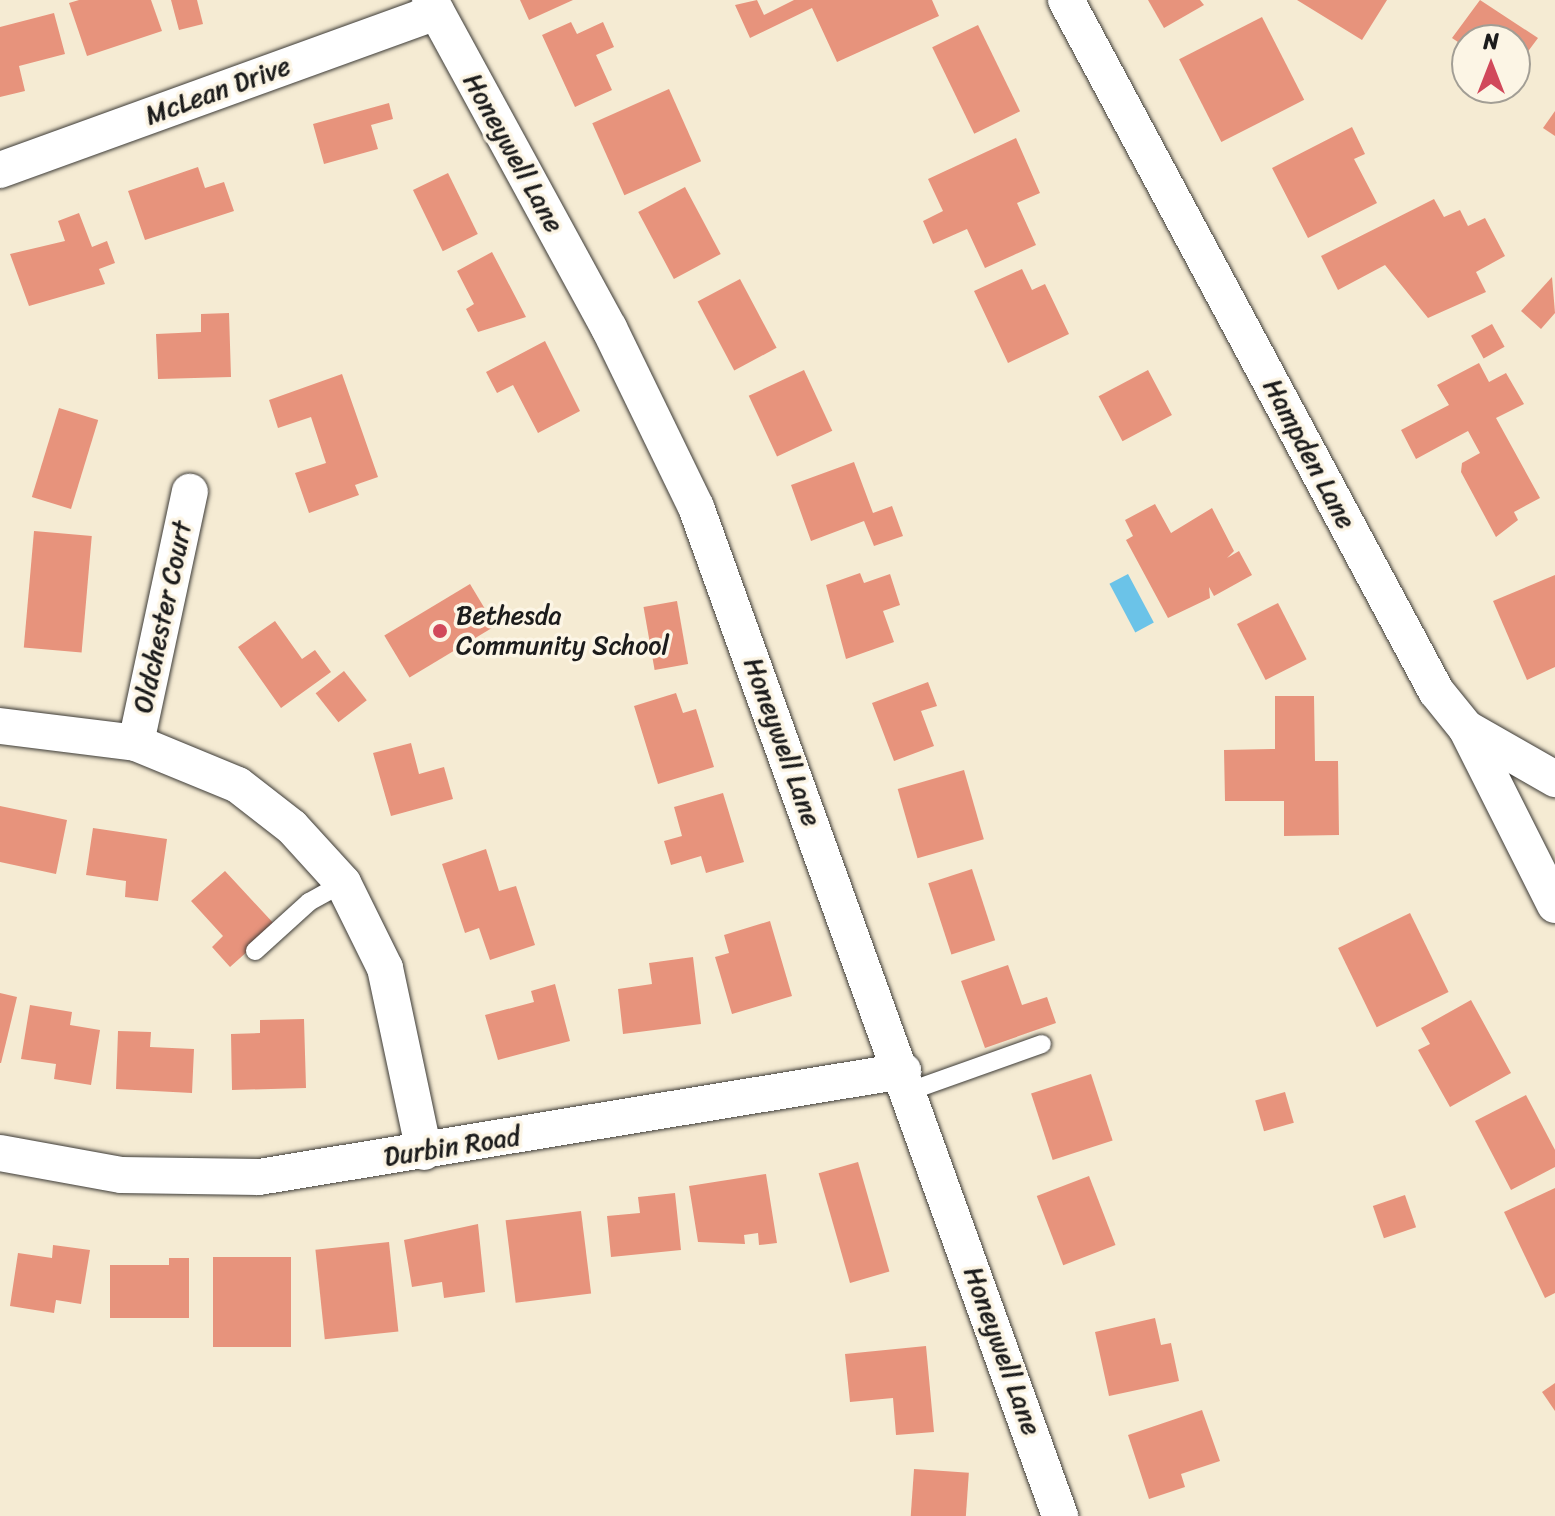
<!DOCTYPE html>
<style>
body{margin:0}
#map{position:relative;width:1555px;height:1516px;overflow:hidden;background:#f5ebd3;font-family:Sriracha,sans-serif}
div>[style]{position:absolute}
.water>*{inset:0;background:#6bc3e8;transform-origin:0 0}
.building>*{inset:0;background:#e7937c;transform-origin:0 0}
.roads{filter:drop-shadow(0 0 2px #3d3b37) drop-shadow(0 0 2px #3d3b37)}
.service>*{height:18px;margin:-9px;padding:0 9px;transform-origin:9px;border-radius:9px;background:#fff}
.minor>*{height:36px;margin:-18px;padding:0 18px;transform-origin:18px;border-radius:18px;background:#fff}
.dots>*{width:22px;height:22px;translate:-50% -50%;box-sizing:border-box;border:4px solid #fcf5e5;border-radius:50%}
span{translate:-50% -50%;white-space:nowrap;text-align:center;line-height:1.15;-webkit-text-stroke:7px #fcf5e5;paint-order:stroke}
.street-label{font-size:26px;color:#1c1c1c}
.poi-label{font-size:26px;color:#1c1c1c}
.left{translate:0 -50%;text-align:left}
.north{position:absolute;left:1451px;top:24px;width:80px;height:80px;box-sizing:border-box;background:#fcf5e5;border:2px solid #a29e95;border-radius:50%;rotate:0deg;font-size:22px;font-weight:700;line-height:32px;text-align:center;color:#1c1c1c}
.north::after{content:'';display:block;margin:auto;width:28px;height:36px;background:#d1495b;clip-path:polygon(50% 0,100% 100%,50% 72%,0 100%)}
</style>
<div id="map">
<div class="water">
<div style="left:1128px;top:574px;width:55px;height:21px;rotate:62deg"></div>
</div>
<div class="building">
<div style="clip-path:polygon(79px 0,151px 0,162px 31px,87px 56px,69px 3px)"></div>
<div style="clip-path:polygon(171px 0,197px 0,203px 24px,179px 30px)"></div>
<div style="clip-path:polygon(520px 0,573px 0,529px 20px)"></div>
<div style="clip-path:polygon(757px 0,764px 15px,794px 0,932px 0,939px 16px,837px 62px,812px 8px,750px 38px,735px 5px)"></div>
<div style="clip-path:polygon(1148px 0,1200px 0,1204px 5px,1164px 28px)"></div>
<div style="clip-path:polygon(1297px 0,1387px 0,1362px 40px)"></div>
<div style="clip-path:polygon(1480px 0,1538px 38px,1515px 69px,1515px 40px,1467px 40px,1467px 48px,1452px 38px)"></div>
<div style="clip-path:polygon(54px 13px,65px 54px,19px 66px,25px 91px,0 97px,0 27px)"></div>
<div style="left:1262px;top:17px;width:93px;height:93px;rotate:63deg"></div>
<div style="clip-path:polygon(571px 22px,577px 34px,603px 22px,614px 47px,596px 55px,612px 90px,575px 107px,542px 35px)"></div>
<div style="left:978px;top:25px;width:96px;height:51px;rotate:64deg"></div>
<div style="left:669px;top:89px;width:79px;height:84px;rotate:66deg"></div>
<div style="clip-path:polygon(389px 103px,393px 119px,371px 125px,378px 149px,324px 164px,313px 124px)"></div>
<div style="clip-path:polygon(1555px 111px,1555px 136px,1543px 128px)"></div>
<div style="clip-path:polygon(1352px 127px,1365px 154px,1354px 159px,1377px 203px,1308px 238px,1272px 168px)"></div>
<div style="clip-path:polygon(1016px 138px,1040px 193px,1017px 203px,1036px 245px,985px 268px,967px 229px,933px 244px,923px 221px,943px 211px,928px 179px)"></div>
<div style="clip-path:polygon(198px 167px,205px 188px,224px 182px,234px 211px,145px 240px,128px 191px)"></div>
<div style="left:448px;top:173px;width:68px;height:39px;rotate:64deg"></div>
<div style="left:685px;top:187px;width:76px;height:53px;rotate:62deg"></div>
<div style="clip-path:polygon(1434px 199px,1444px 217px,1460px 210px,1468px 226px,1485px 218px,1505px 256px,1476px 272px,1486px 292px,1428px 318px,1385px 265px,1338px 290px,1321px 256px)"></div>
<div style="clip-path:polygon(79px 213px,92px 247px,107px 241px,115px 263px,99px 269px,105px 284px,29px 306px,10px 254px,65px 241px,58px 221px)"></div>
<div style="clip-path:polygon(492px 252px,526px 317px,478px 332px,466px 309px,474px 304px,457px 271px)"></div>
<div style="clip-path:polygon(1022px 269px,1032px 290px,1045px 284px,1069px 334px,1008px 363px,974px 291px)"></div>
<div style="clip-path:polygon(1552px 277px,1555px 313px,1541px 329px,1521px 311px)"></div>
<div style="left:740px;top:279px;width:78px;height:48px;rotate:62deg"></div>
<div style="clip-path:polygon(229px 313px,231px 377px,158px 379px,156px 334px,201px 332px,201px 314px)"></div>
<div style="left:1492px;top:324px;width:26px;height:24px;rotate:61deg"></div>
<div style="clip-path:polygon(545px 341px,580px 411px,538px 433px,513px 385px,497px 393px,486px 372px)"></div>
<div style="clip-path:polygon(1479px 363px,1489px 382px,1506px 373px,1524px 404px,1496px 418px,1540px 498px,1514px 512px,1518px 520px,1496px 537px,1461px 472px,1462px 463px,1480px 453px,1468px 431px,1416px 459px,1401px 430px,1449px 405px,1437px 385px)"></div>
<div style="left:804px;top:370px;width:67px;height:61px;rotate:65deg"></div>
<div style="left:1148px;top:370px;width:51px;height:56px;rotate:62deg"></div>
<div style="clip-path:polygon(342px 374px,378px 477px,355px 485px,359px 495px,309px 513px,295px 473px,326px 463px,311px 417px,278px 428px,269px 400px)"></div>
<div style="left:59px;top:408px;width:41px;height:93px;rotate:17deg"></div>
<div style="clip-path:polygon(854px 462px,873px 513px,892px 506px,903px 536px,874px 546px,864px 521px,811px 541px,791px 485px)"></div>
<div style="clip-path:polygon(1155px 504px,1171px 533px,1212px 508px,1234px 551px,1227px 558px,1239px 551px,1252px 575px,1214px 596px,1209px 587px,1210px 598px,1168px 618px,1126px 540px,1133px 536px,1125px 520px)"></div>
<div style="left:34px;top:531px;width:58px;height:117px;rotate:5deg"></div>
<div style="clip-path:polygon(860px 573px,864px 583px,890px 574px,900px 605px,883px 611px,894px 642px,846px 659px,826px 585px)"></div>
<div style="clip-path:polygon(1555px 575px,1555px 667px,1527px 680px,1493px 601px)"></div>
<div style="left:470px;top:584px;width:49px;height:100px;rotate:59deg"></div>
<div style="left:677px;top:601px;width:64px;height:34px;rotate:80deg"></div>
<div style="left:1278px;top:603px;width:63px;height:46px;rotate:63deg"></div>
<div style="clip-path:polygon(275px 621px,302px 659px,315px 650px,331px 672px,281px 708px,238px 647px)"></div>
<div style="left:344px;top:671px;width:37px;height:36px;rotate:52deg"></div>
<div style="clip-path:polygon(928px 682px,937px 706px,921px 711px,934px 746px,894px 761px,872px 703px)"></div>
<div style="clip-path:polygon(676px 693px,683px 713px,696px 709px,714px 767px,658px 784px,634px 706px)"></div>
<div style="clip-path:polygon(1275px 696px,1314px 696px,1315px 761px,1338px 761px,1339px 835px,1284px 836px,1284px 801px,1225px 801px,1224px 750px,1275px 749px)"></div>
<div style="clip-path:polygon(411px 743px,419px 774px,444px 767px,453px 799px,391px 816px,373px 753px)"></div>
<div style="left:964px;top:770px;width:72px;height:69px;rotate:74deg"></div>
<div style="clip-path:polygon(723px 793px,744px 862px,706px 873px,701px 856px,671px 865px,664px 841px,682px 836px,674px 807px)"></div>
<div style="clip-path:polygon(0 806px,67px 820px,56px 874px,0 862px)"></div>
<div style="clip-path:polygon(93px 828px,167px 839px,158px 901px,125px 897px,126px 881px,86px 875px)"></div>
<div style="clip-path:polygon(486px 849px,499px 891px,516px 886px,535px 945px,490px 960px,479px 928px,465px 933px,442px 864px)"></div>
<div style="left:972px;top:869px;width:75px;height:46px;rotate:72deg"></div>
<div style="clip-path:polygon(225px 871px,276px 926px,230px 967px,212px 947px,223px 936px,191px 901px)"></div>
<div style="left:1410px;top:913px;width:88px;height:80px;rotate:64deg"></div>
<div style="clip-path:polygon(770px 921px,792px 996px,732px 1014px,715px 957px,729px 953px,724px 935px)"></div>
<div style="clip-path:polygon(693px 957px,701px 1024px,623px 1034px,618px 989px,652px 984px,649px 963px)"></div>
<div style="clip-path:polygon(1008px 965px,1022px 1005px,1047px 997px,1056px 1023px,985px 1048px,961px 981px)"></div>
<div style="clip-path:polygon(555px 984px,570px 1041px,498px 1060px,485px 1015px,534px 1002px,531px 991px)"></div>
<div style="clip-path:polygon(0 993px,17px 997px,1px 1063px,0 1063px)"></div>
<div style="clip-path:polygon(1471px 1000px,1511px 1073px,1450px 1107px,1418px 1050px,1430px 1044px,1421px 1028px)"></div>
<div style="clip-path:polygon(30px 1005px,72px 1012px,70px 1025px,100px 1030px,91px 1085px,54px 1079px,56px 1064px,21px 1059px)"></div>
<div style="clip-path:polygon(304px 1019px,306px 1088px,232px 1090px,231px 1034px,260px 1033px,260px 1020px)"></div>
<div style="clip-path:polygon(118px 1031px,151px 1032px,150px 1047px,194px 1049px,192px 1093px,116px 1089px)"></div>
<div style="left:1091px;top:1074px;width:70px;height:63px;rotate:72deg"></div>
<div style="left:1285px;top:1092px;width:32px;height:31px;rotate:74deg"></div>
<div style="clip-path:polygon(1526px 1095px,1555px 1150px,1555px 1167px,1511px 1190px,1475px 1121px)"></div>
<div style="left:858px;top:1162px;width:114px;height:41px;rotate:74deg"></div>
<div style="clip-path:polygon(766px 1174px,777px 1243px,759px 1245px,758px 1233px,744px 1235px,745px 1244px,698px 1242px,689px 1186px)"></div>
<div style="left:1089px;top:1176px;width:74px;height:56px;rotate:69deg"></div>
<div style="clip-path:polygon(1555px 1188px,1555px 1293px,1545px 1298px,1504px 1212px)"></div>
<div style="clip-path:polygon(675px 1193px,681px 1250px,611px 1257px,607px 1216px,640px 1213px,638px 1197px)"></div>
<div style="left:1405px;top:1195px;width:34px;height:34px;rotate:71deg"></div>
<div style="left:581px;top:1211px;width:83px;height:76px;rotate:83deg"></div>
<div style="clip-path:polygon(478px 1224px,485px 1292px,444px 1298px,442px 1282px,412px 1287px,404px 1240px)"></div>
<div style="left:389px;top:1242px;width:90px;height:74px;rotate:84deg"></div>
<div style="clip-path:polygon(53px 1245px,90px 1250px,81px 1304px,56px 1300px,54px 1313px,10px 1306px,18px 1253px,52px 1258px)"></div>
<div style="left:213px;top:1257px;width:78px;height:90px"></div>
<div style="clip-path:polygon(169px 1258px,189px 1258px,189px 1318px,110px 1318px,110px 1265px,169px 1265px)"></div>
<div style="clip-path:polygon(1155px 1318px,1161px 1345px,1171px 1343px,1179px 1381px,1109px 1396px,1095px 1332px)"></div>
<div style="clip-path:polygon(926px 1346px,934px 1432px,896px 1435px,893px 1398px,850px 1402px,845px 1354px)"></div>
<div style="clip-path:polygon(1555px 1383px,1555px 1411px,1542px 1392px)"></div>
<div style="clip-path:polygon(1202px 1410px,1220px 1461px,1181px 1474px,1185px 1487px,1149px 1499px,1128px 1435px)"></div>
<div style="left:914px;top:1469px;width:55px;height:47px;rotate:4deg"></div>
</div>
<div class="roads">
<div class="service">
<div style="left:255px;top:951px;width:73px;rotate:-42.2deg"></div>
<div style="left:309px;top:902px;width:39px;rotate:-29deg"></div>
<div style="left:910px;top:1091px;width:140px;rotate:-19.6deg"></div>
</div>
<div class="minor">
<div style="left:430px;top:0;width:374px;rotate:61.4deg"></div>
<div style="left:609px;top:328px;width:199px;rotate:64.1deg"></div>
<div style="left:696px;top:507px;width:1073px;rotate:70.16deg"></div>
<div style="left:1066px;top:0;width:784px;rotate:61.83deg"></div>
<div style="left:1436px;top:691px;width:48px;rotate:51deg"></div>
<div style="left:1466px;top:728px;width:198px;rotate:63.3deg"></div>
<div style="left:0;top:170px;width:464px;rotate:-19.9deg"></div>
<div style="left:0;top:726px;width:137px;rotate:7.1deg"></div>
<div style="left:136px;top:743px;width:110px;rotate:22.4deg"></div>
<div style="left:238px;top:785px;width:68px;rotate:37.9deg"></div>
<div style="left:292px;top:827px;width:76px;rotate:47.7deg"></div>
<div style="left:343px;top:883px;width:95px;rotate:63.7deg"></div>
<div style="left:385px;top:968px;width:188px;rotate:78deg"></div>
<div style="left:1466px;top:728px;width:103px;rotate:29.8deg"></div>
<div style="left:136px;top:743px;width:257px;rotate:-77.9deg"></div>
<div style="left:0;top:1153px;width:123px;rotate:10.3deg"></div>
<div style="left:121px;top:1175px;width:138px;rotate:0.8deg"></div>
<div style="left:259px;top:1177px;width:653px;rotate:-9.35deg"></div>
</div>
</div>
<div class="dots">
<div style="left:440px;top:631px;background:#d1495b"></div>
</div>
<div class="street-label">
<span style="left:218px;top:91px;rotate:-20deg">McLean Drive</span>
<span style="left:513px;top:153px;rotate:61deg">Honeywell Lane</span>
<span style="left:1309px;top:454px;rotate:62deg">Hampden Lane</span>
<span style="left:163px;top:617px;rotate:-78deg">Oldchester Court</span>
<span style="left:782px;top:742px;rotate:70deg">Honeywell Lane</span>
<span style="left:452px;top:1147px;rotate:-9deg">Durbin Road</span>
<span style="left:1002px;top:1351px;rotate:70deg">Honeywell Lane</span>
</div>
<div class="poi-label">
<span class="left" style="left:456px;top:631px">Bethesda<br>Community School</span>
</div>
<div class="north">N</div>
</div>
